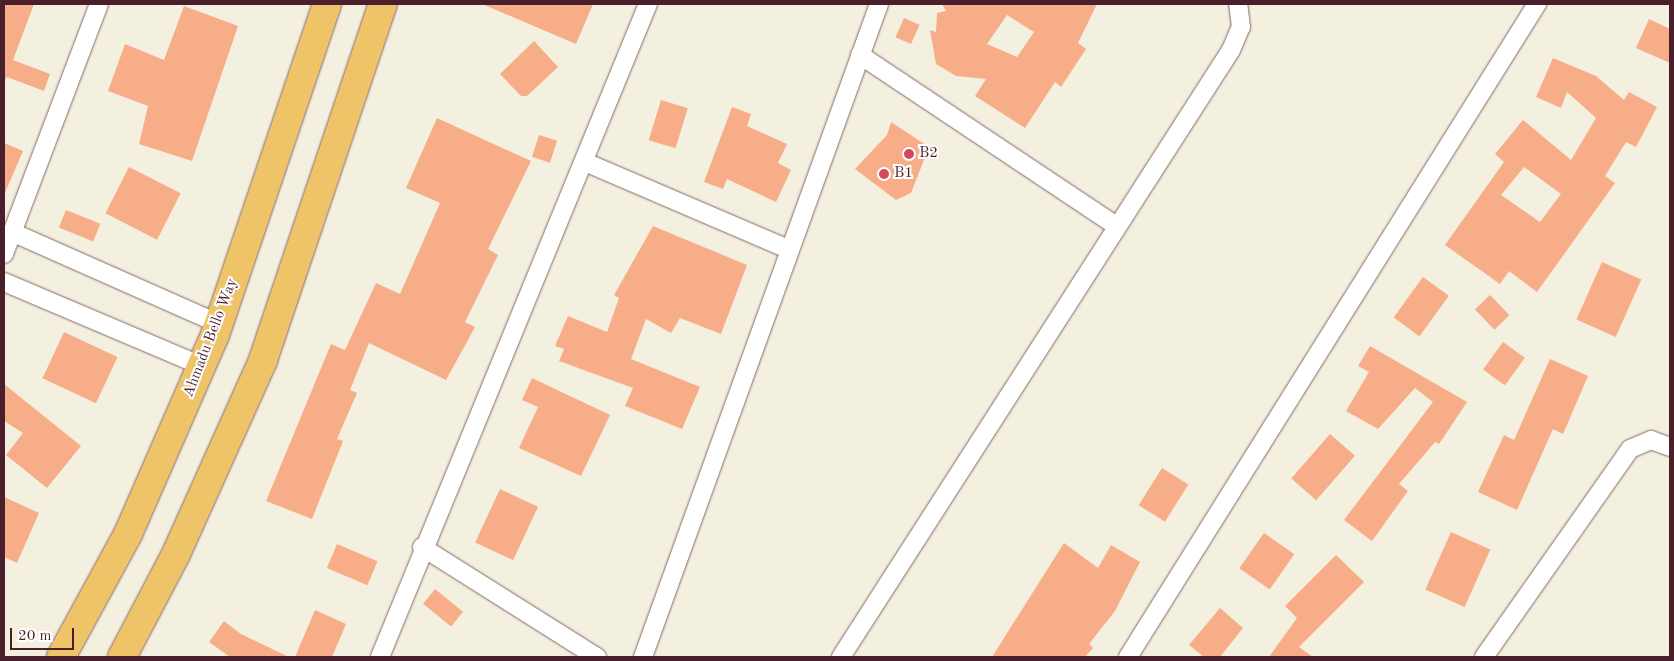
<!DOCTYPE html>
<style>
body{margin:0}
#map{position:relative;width:1674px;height:661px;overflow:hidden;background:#f4f0df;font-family:"Old Standard TT",serif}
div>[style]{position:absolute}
.building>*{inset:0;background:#f7ad88;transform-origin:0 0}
.roads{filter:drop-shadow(0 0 1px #86686a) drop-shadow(0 0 1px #86686a)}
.street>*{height:18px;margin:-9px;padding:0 9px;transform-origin:9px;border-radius:9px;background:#fff}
.primary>*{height:28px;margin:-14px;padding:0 14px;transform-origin:14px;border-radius:14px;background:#efc469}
.dots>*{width:14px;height:14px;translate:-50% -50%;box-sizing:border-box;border:2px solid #fff;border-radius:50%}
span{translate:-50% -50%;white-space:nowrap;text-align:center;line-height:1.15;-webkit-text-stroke:4px #fff;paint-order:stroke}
.poi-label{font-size:15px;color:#4a1f2b}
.left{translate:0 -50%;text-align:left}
.street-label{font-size:15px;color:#4a1f2b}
.frame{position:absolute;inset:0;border:5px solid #4a1f2b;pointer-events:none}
.scale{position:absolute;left:10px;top:628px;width:64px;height:22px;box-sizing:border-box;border:2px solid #4a1f2b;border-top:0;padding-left:6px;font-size:15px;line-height:18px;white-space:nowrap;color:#4a1f2b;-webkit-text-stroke:4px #fff;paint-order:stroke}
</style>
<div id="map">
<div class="building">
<div style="clip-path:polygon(4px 4px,34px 4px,13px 60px,50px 74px,44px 91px,7px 77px,4px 81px)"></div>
<div style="clip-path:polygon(482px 4px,593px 4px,576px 44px)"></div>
<div style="clip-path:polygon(evenodd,942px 4px,1097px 4px,1078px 43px,1086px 49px,1061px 87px,1055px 82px,1025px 128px,975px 96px,986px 79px,956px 76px,936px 64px,930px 30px,936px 32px,937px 13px,946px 11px,942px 4px,1007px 15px,1034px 32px,1017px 57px,987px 44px,1007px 15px)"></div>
<div style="clip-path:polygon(184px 6px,238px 26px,192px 161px,139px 144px,148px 106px,108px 91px,125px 44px,164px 60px)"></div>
<div style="left:904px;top:18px;width:17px;height:21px;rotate:24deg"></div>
<div style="clip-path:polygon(1649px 19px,1670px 29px,1670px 63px,1636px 48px)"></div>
<div style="clip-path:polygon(534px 41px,558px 67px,527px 96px,521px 96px,500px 74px)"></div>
<div style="clip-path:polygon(evenodd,1553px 58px,1596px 76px,1624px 100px,1629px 92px,1657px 107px,1636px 147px,1626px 142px,1605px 176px,1615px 183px,1537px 292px,1509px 271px,1500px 284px,1445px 245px,1504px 162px,1495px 154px,1523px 120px,1571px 160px,1596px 118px,1567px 92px,1561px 108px,1536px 97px,1553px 58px,1524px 167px,1561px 194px,1540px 222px,1501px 195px,1524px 167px)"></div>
<div style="left:661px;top:100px;width:28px;height:42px;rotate:17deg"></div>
<div style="clip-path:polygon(732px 107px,751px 114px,747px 126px,787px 144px,778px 163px,791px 170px,776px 202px,727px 179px,723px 189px,704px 182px)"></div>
<div style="clip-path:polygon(437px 118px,531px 161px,488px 249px,498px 255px,465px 322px,475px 327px,446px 380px,369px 343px,350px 390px,357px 393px,337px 439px,343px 441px,312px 519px,266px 501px,331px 344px,345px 350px,376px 283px,400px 294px,440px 203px,406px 188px)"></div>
<div style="clip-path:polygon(891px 122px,929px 147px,911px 193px,896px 200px,855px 169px,887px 135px)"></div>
<div style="left:539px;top:135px;width:19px;height:23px;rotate:18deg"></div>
<div style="clip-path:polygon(4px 143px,23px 151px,4px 195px)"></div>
<div style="left:129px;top:167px;width:58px;height:52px;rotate:27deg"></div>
<div style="left:66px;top:210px;width:37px;height:19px;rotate:22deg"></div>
<div style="clip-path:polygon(653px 226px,747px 265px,721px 334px,680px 318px,671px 333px,646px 319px,631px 359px,700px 387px,682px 429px,625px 406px,633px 388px,559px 361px,564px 349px,555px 346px,568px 316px,607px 332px,619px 298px,614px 295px)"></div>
<div style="left:1602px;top:262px;width:43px;height:63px;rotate:24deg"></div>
<div style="left:1423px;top:277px;width:32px;height:50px;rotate:36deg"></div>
<div style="left:1490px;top:295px;width:28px;height:21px;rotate:46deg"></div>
<div style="left:64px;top:332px;width:59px;height:51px;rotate:25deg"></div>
<div style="left:1503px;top:342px;width:27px;height:34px;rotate:36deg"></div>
<div style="clip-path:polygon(1370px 346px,1467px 402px,1439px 444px,1435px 442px,1399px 484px,1408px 491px,1372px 541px,1344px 520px,1433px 402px,1415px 388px,1378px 429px,1346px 411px,1369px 372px,1358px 366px)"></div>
<div style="clip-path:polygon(1550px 359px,1588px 376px,1563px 434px,1553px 429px,1517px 510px,1478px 492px,1504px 435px,1514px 440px)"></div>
<div style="clip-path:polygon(532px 378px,610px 415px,581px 476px,519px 448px,538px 407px,522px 400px)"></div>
<div style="clip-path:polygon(4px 384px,81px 446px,47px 488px,6px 455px,23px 433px,4px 421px)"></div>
<div style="left:1330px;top:434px;width:33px;height:59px;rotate:41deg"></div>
<div style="left:1162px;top:468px;width:31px;height:44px;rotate:32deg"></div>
<div style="left:500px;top:489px;width:42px;height:59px;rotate:25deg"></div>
<div style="clip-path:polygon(4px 497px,39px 513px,17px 563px,4px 557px)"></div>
<div style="left:1451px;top:532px;width:43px;height:63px;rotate:24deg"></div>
<div style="left:1264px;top:533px;width:37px;height:43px;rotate:35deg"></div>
<div style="clip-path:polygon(1064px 543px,1098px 568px,1111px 545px,1140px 562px,1115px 611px,1089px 644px,1093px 648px,1085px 657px,992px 657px)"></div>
<div style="left:337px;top:544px;width:44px;height:26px;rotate:23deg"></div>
<div style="clip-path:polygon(1336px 555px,1364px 582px,1299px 647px,1313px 657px,1269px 657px,1297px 618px,1285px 606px)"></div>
<div style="left:435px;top:589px;width:36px;height:19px;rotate:39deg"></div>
<div style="clip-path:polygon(1220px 608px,1243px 628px,1220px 657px,1204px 657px,1189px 645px)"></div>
<div style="clip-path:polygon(315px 610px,346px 624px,332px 657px,295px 657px)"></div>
<div style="clip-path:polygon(224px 621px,241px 634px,289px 657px,230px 657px,209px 642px)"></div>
</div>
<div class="roads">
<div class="street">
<div style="left:860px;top:55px;width:306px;rotate:33.7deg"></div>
<div style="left:585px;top:162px;width:221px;rotate:23.2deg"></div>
<div style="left:14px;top:233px;width:224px;rotate:23.9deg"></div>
<div style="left:4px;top:254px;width:267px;rotate:-69.2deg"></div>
<div style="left:4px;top:282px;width:215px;rotate:23deg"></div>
<div style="left:422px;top:547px;width:207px;rotate:32.2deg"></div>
<div style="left:380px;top:657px;width:706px;rotate:-67.69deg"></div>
<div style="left:643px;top:657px;width:694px;rotate:-70.13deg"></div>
<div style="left:841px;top:657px;width:721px;rotate:-57.28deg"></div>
<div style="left:1231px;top:50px;width:25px;rotate:-67deg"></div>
<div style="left:1241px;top:27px;width:23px;rotate:-97deg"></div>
<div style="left:1128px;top:657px;width:771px;rotate:-57.94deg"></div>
<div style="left:1484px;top:657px;width:254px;rotate:-54.9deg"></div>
<div style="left:1630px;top:449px;width:23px;rotate:-23deg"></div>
<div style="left:1651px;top:440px;width:20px;rotate:20deg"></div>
</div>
<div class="primary">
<div style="left:61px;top:657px;width:140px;rotate:-61.4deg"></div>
<div style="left:128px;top:534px;width:217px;rotate:-66.4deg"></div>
<div style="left:215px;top:335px;width:349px;rotate:-71.3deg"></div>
<div style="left:122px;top:657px;width:116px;rotate:-62.3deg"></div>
<div style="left:176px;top:554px;width:213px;rotate:-65.8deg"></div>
<div style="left:263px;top:360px;width:376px;rotate:-71.4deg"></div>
</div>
</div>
<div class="dots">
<div style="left:909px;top:154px;background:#d1495b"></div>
<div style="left:884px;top:174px;background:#d1495b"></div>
</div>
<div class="poi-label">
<span class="left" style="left:919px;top:154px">B2</span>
<span class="left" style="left:894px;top:174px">B1</span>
</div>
<div class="street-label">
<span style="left:211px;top:338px;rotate:-69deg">Ahmadu Bello Way</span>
</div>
<div class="frame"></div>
<div class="scale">20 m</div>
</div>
